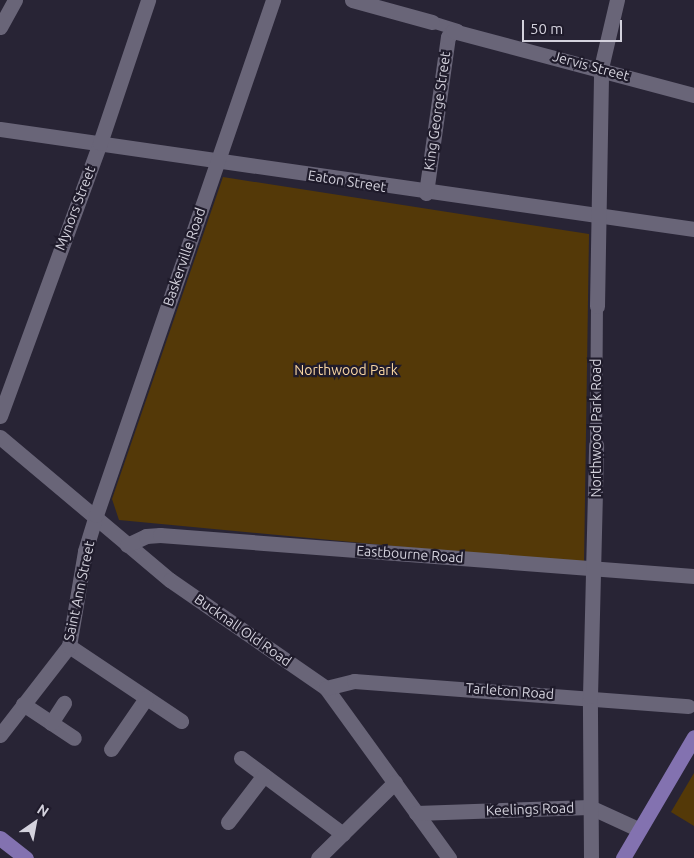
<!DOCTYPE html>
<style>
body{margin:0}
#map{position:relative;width:694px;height:858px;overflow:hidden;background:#282435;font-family:Ubuntu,sans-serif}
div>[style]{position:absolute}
.green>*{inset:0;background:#543908}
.pedestrian>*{height:12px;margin:-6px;padding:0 6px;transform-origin:6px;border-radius:6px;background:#696578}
.minor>*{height:15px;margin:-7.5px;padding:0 7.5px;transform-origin:7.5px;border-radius:7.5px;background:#696578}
.primary>*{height:15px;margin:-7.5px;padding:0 7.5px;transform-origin:7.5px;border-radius:7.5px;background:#8372b0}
span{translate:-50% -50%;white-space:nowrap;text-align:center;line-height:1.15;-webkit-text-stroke:4.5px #1f1b2b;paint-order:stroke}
.street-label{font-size:14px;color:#d4d2dd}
.park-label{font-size:14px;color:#f8d5a2}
.north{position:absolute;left:10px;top:798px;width:50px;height:50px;-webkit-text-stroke:4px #1f1b2b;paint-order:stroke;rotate:33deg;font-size:14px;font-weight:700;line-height:20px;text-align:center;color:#d4d2dd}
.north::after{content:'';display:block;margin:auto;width:18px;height:22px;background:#d4d2dd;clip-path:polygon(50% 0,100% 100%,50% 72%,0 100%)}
.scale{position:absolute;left:522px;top:20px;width:100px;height:22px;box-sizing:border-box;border:2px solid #d4d2dd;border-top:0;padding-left:6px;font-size:15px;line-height:18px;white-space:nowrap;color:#d4d2dd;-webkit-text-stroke:4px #1f1b2b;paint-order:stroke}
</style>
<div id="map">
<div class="green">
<div style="clip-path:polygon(223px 177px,589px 234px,584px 564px,119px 520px,112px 499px)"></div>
<div style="clip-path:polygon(694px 773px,694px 826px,671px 812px)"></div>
</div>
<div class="pedestrian">
<div style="left:432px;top:22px;width:27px;rotate:17deg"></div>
<div style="left:596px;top:445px;width:139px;rotate:-89.6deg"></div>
</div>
<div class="minor">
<div style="left:352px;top:0;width:83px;rotate:15.4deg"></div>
<div style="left:0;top:27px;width:31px;rotate:-61deg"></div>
<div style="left:0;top:129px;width:701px;rotate:8.2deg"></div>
<div style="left:426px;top:193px;width:158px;rotate:-82deg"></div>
<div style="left:448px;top:37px;width:8px;rotate:-50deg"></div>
<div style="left:453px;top:31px;width:249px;rotate:14.9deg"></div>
<div style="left:597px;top:306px;width:238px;rotate:-89deg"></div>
<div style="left:601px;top:68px;width:70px;rotate:-76.8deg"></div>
<div style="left:0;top:416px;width:291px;rotate:-69.9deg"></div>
<div style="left:100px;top:143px;width:151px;rotate:-71.4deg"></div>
<div style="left:0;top:437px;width:222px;rotate:40.1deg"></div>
<div style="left:170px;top:580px;width:190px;rotate:34.7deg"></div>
<div style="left:326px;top:688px;width:210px;rotate:54.1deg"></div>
<div style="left:127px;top:545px;width:21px;rotate:-25deg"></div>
<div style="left:146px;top:536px;width:14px;rotate:-4deg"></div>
<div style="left:160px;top:535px;width:536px;rotate:4.39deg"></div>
<div style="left:69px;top:646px;width:135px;rotate:33.8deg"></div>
<div style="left:326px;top:688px;width:29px;rotate:-14deg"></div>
<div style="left:354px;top:681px;width:335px;rotate:4.3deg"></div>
<div style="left:23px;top:704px;width:61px;rotate:33.7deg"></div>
<div style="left:51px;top:723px;width:24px;rotate:-57deg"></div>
<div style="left:0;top:735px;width:113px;rotate:-52.2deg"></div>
<div style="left:69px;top:646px;width:96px;rotate:-80.4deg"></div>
<div style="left:85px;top:551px;width:38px;rotate:-73deg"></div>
<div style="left:96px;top:515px;width:545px;rotate:-71.03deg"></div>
<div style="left:111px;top:749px;width:62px;rotate:-55.5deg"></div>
<div style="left:241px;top:758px;width:127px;rotate:36.7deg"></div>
<div style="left:416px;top:813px;width:174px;rotate:-2deg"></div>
<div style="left:590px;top:807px;width:53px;rotate:24.6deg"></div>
<div style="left:228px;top:822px;width:59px;rotate:-52.5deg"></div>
<div style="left:318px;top:858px;width:108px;rotate:-44.6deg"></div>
<div style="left:591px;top:858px;width:162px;rotate:-90.4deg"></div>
<div style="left:590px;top:696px;width:251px;rotate:-88.6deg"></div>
</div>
<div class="primary">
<div style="left:0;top:838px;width:33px;rotate:38deg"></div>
<div style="left:623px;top:858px;width:140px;rotate:-59.6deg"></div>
</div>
<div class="street-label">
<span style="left:591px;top:66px;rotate:15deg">Jervis Street</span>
<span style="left:437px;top:111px;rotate:-82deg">King George Street</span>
<span style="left:347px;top:181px;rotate:9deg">Eaton Street</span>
<span style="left:75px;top:208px;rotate:-69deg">Mynors Street</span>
<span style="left:184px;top:257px;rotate:-71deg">Baskerville Road</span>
<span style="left:596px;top:428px;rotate:-90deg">Northwood Park Road</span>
<span style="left:410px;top:554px;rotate:4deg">Eastbourne Road</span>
<span style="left:79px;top:591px;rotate:-78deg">Saint Ann Street</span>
<span style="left:243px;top:630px;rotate:35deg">Bucknall Old Road</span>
<span style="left:510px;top:691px;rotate:4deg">Tarleton Road</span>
<span style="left:530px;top:809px;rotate:-2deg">Keelings Road</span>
</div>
<div class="park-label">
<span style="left:346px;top:370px">Northwood Park</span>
</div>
<div class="north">N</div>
<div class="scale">50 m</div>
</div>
